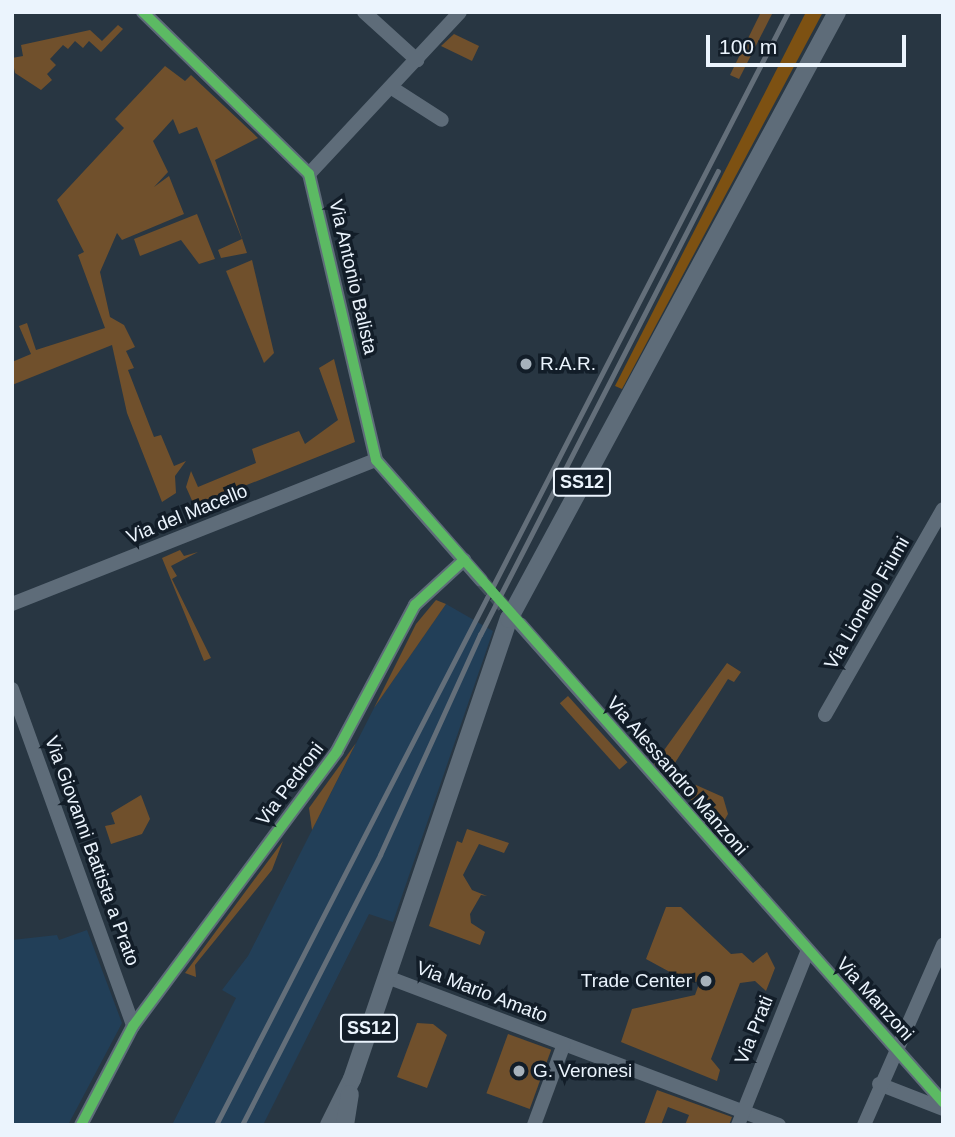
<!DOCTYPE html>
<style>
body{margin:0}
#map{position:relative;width:955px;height:1137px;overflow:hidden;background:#283642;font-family:Arial,sans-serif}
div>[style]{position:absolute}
.built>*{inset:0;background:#223f58}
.green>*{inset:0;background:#70502c;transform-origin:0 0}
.forest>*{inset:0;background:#7d5112}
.minor-tunnel>*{height:14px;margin-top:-7px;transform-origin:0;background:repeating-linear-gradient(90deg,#45525e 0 14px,transparent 0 21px)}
.minor>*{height:14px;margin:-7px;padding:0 7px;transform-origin:7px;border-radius:7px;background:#5e6c79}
.major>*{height:18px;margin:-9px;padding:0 9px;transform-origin:9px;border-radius:9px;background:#5e6c79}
.rail>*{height:4.5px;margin:-2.25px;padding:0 2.25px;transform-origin:2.25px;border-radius:2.25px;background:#646f7a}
.cycleway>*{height:10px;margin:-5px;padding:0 5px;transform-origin:5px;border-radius:5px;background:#5cba63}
.dots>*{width:19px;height:19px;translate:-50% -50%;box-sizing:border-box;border:4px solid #121d28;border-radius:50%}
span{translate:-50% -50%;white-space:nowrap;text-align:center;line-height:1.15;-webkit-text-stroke:7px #121d28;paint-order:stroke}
.shield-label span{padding:2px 5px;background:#121d28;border:2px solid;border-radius:5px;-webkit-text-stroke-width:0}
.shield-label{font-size:18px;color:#ebf4fd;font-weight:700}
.street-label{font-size:19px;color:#ebf4fd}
.poi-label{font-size:19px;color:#ebf4fd}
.left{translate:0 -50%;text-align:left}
.right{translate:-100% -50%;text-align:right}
.frame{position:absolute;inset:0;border:14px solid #ebf4fd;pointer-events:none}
.scale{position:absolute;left:706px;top:35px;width:200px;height:32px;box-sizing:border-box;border:4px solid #ebf4fd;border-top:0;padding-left:9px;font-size:21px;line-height:24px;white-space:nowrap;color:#ebf4fd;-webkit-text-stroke:5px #121d28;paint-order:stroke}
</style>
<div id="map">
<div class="built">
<div style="clip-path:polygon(446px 604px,493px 631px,393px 922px,369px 914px,263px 1125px,172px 1125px,236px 998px,222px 990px,248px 956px,374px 708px)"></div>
<div style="clip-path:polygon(87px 930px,122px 1023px,68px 1125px,12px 1125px,12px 940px,57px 935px,59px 940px)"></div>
</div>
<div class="green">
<div style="clip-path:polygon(761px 12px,773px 12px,739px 79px,730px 75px)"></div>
<div style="clip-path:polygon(118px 25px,123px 29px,101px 52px,89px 41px,83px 48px,75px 41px,68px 49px,63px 45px,50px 59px,56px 65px,47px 74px,52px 80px,41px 90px,15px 73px,12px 58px,23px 56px,21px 45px,90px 30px,102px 41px)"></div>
<div style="clip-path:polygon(454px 34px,479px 46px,472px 61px,441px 46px)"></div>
<div style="clip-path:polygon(165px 66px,185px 81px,191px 75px,258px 138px,215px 160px,247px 253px,221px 258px,218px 250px,242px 239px,197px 127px,179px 134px,173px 119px,153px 141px,168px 172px,154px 187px,169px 176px,184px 214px,122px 240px,117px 233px,100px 272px,110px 317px,124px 325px,135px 347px,126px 351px,134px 368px,128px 370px,154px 437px,161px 435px,174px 466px,186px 461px,175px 476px,176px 493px,162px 502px,127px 413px,112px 345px,12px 385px,12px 362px,31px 354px,19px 326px,27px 323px,36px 350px,105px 328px,78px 255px,84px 252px,57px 200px,124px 128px,115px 119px)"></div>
<div style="clip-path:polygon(197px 214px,215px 259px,199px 264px,181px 240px,140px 256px,134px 239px)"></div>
<div style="clip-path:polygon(252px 260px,274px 353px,264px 363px,226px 271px)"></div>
<div style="clip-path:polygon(334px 359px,355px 442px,204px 502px,205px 510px,198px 514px,186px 487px,191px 471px,198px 487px,256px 463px,252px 449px,299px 431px,305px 444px,338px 420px,319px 368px)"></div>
<div style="clip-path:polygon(180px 550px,184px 556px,198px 552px,171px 566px,177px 576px,172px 579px,211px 658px,204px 661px,162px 558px)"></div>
<div style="clip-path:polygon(436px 600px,446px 604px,374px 708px,416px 624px)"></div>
<div style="clip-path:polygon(727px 663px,741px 672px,734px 682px,728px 679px,673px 766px,680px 771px,673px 783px,654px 764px)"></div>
<div style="left:568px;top:696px;width:89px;height:11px;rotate:48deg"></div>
<div style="clip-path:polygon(356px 743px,312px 830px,309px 808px)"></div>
<div style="clip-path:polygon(696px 785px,723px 797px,728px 814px,720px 828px,685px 794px)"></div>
<div style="clip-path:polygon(141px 795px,150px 819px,142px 834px,111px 844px,105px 826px,115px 824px,111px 813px)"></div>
<div style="clip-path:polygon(467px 829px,509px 843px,504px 853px,479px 844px,463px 875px,472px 890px,487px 896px,481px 895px,470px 914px,471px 923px,485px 932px,480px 945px,429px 926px,457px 841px,462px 843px)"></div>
<div style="clip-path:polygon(283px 841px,272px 870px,195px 965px,196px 977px,185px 973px)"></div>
<div style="clip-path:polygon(666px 907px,681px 907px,731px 954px,742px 953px,753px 963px,767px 952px,775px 968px,766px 991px,755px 981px,740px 983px,711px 1059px,720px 1070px,717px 1081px,621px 1042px,632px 1009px,695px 995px,700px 981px,690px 983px,646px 959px)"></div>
<div style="clip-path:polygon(417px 1023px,433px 1024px,447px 1035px,427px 1088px,397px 1077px)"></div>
<div style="left:508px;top:1034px;width:46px;height:63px;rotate:20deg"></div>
<div style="clip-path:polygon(657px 1090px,732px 1117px,729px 1125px,685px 1125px,689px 1115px,668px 1107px,661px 1125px,644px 1125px)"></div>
</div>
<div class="forest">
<div style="clip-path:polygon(806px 12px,823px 12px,622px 389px,615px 386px)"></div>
</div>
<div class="minor-tunnel">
<div style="left:481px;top:580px;width:55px;rotate:48.7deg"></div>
</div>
<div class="minor">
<div style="left:143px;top:12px;width:232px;rotate:44.3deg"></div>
<div style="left:309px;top:174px;width:294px;rotate:76.8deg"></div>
<div style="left:376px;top:460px;width:159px;rotate:48.8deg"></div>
<div style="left:364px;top:12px;width:72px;rotate:42.2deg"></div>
<div style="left:392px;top:88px;width:59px;rotate:32.6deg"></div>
<div style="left:309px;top:174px;width:221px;rotate:-47deg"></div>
<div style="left:12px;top:604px;width:391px;rotate:-21.6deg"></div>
<div style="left:520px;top:624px;width:638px;rotate:48.49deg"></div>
<div style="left:12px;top:689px;width:358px;rotate:70.2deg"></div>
<div style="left:825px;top:715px;width:237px;rotate:-60.2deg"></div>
<div style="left:387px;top:977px;width:419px;rotate:20.7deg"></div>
<div style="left:879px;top:1084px;width:69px;rotate:21.3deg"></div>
<div style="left:81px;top:1125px;width:112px;rotate:-62.3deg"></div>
<div style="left:133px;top:1026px;width:342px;rotate:-53.4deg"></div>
<div style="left:337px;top:751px;width:166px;rotate:-61.9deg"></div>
<div style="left:415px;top:605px;width:67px;rotate:-42.6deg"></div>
<div style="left:534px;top:1125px;width:86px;rotate:-69.7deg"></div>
<div style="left:738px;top:1125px;width:188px;rotate:-68.2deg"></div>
<div style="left:864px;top:1125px;width:197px;rotate:-66.3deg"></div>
</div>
<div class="major">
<div style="left:329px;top:1125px;width:51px;rotate:-63.4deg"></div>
<div style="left:352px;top:1079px;width:486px;rotate:-71.2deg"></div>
<div style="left:509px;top:619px;width:690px;rotate:-61.61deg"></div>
<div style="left:345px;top:1125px;width:31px;rotate:-81deg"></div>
</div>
<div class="rail">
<div style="left:216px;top:1125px;width:1251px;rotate:-62.8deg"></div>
<div style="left:242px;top:1125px;width:303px;rotate:-62.9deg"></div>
<div style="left:380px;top:855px;width:242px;rotate:-65.6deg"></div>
<div style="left:480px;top:635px;width:521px;rotate:-62.85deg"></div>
</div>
<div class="cycleway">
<div style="left:143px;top:12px;width:232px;rotate:44.3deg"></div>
<div style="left:309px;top:174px;width:294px;rotate:76.8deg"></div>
<div style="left:376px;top:460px;width:857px;rotate:48.55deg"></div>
<div style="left:81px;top:1125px;width:112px;rotate:-62.3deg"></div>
<div style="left:133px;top:1026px;width:342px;rotate:-53.4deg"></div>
<div style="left:337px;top:751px;width:166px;rotate:-61.9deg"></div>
<div style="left:415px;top:605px;width:67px;rotate:-42.6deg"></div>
</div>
<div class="dots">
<div style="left:526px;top:364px;background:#a7b2bc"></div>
<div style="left:706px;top:981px;background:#a7b2bc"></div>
<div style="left:519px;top:1071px;background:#a7b2bc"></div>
</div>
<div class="shield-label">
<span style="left:582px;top:482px">SS12</span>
<span style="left:369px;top:1028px">SS12</span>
</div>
<div class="street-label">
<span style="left:353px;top:277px;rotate:77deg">Via Antonio Balista</span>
<span style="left:187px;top:514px;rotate:-22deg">Via del Macello</span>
<span style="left:867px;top:603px;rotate:-60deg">Via Lionello Fiumi</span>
<span style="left:677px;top:776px;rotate:49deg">Via Alessandro Manzoni</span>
<span style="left:290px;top:784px;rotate:-53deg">Via Pedroni</span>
<span style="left:92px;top:851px;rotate:70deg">Via Giovanni Battista a Prato</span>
<span style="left:482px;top:992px;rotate:21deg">Via Mario Amato</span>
<span style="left:875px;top:999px;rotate:48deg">Via Manzoni</span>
<span style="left:754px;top:1030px;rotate:-68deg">Via Prati</span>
</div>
<div class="poi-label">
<span class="left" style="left:540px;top:364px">R.A.R.</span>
<span class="right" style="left:692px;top:981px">Trade Center</span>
<span class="left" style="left:533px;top:1071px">G. Veronesi</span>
</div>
<div class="frame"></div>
<div class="scale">100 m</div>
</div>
